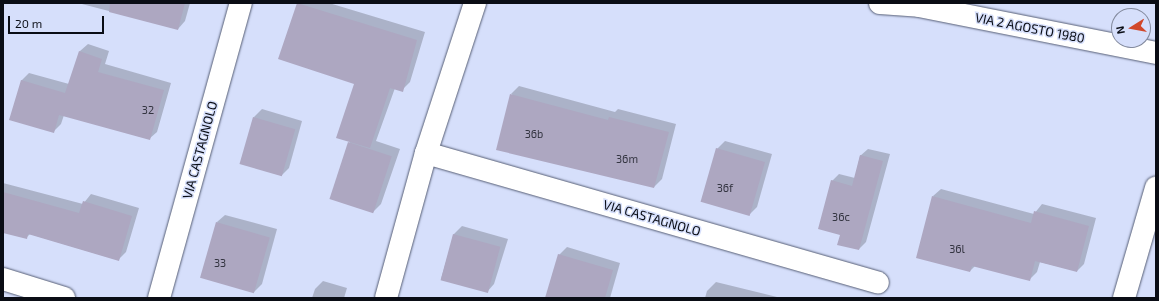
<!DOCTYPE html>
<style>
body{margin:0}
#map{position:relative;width:1159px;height:301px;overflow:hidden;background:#d6dffb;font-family:"Exo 2",sans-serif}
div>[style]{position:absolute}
.shadow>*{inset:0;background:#0003}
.building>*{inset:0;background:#ada7c1;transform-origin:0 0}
.roads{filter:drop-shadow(0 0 1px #565e75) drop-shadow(0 0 1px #565e75)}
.minor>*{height:22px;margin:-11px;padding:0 11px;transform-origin:11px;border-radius:11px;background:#fff}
span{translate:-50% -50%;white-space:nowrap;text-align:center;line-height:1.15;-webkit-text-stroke:3px #d6dffb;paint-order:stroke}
.number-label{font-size:11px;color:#333440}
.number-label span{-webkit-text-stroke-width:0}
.street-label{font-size:13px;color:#0a0d15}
.frame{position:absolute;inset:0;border:4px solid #0a0d15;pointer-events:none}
.north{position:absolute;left:1111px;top:8px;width:40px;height:40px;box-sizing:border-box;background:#d6dffb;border:1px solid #848b9f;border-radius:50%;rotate:259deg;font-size:11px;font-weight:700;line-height:16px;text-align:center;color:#0a0d15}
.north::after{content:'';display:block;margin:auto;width:14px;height:18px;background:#d1472a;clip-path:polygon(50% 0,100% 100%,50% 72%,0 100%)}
.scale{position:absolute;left:8px;top:16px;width:96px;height:18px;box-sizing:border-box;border:2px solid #0a0d15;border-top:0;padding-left:5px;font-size:12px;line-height:14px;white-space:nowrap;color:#0a0d15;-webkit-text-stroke:3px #d6dffb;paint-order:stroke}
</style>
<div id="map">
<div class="shadow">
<div style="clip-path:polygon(78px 3px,190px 3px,185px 21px,178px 29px)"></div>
<div style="clip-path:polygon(329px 3px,425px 32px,410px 82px,402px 90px,395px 88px,376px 141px,400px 149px,381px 204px,373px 212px,331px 198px,350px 141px,355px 83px,298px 4px)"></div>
<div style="clip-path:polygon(88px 44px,109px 51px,105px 64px,171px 83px,157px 132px,149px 139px,64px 115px,61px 124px,54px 131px,21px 81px,29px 73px,69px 84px,80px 51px)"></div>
<div style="clip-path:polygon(519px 86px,615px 112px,618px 109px,676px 124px,662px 179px,654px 187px,511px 94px)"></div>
<div style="clip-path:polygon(262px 109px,302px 121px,289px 168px,281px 176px,254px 117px)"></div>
<div style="clip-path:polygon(725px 141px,772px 154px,757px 207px,749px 215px,717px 149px)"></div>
<div style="clip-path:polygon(868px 149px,890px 154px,866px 242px,859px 249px,841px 235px,832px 181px,839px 174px,855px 178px,860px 156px)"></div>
<div style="clip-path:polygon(3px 183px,83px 204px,91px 194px,139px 208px,126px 252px,118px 260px,30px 234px,26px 238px,3px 232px)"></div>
<div style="clip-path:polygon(941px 189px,1034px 214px,1042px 204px,1096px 218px,1084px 264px,1077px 271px,1040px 262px,1037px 272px,1030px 279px,975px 266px,970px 271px,933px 196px)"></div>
<div style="clip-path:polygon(225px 215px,277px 229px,262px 284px,254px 292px,217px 222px)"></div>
<div style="clip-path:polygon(462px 226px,508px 239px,494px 284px,487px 292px,441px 279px,454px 234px)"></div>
<div style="clip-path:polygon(567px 247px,620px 263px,610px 298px,546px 298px,559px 255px)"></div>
<div style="clip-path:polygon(323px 281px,347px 288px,344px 298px,312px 298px,315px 289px)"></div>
<div style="clip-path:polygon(716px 282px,781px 298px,705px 298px,707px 291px)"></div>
</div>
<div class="building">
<div style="clip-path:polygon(110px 3px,185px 3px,178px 30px,109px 12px)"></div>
<div style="clip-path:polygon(297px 3px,417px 40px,403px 92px,390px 88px,370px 148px,336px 138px,354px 84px,278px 59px)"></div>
<div style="clip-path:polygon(79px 51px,102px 59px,98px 72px,164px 90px,150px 140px,59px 115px,54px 133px,9px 120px,21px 80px,65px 93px)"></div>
<div style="clip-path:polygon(510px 94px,608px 120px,609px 117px,669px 132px,654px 188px,496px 150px)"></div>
<div style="left:253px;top:117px;width:44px;height:49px;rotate:16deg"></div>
<div style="left:348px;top:142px;width:46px;height:60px;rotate:18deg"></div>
<div style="left:716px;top:148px;width:51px;height:56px;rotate:16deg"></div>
<div style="clip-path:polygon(860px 155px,883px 161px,859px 250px,837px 245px,840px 235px,818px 229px,831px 180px,852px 186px)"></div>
<div style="clip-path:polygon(3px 192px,79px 213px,83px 201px,132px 216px,119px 261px,28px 234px,27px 239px,3px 233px)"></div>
<div style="clip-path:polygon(932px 196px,1031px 223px,1034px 211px,1089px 226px,1077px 272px,1035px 261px,1030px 281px,972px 266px,970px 272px,916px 258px)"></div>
<div style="left:216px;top:222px;width:56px;height:58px;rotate:16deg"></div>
<div style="left:453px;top:234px;width:49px;height:48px;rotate:15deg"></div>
<div style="clip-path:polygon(558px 254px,613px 270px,605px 298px,545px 298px)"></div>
</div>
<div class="roads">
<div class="minor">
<div style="left:880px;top:3px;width:39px;rotate:4deg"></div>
<div style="left:919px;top:6px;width:242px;rotate:11.2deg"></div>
<div style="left:426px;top:153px;width:470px;rotate:16deg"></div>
<div style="left:3px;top:279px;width:64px;rotate:17.3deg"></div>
<div style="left:159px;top:298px;width:306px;rotate:-74.5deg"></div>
<div style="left:386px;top:298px;width:150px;rotate:-74.6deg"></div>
<div style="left:426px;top:153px;width:158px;rotate:-71.9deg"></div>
<div style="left:1124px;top:298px;width:115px;rotate:-73.8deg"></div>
</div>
</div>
<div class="number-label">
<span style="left:148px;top:110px">32</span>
<span style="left:534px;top:134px">36b</span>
<span style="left:627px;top:159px">36m</span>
<span style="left:725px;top:188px">36f</span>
<span style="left:841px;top:217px">36c</span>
<span style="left:957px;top:249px">36l</span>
<span style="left:220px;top:263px">33</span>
</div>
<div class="street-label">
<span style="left:1030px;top:28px;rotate:11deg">VIA 2 AGOSTO 1980</span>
<span style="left:200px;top:150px;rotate:-75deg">VIA CASTAGNOLO</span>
<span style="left:652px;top:218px;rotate:16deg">VIA CASTAGNOLO</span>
</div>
<div class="frame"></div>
<div class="north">N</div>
<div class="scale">20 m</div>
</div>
